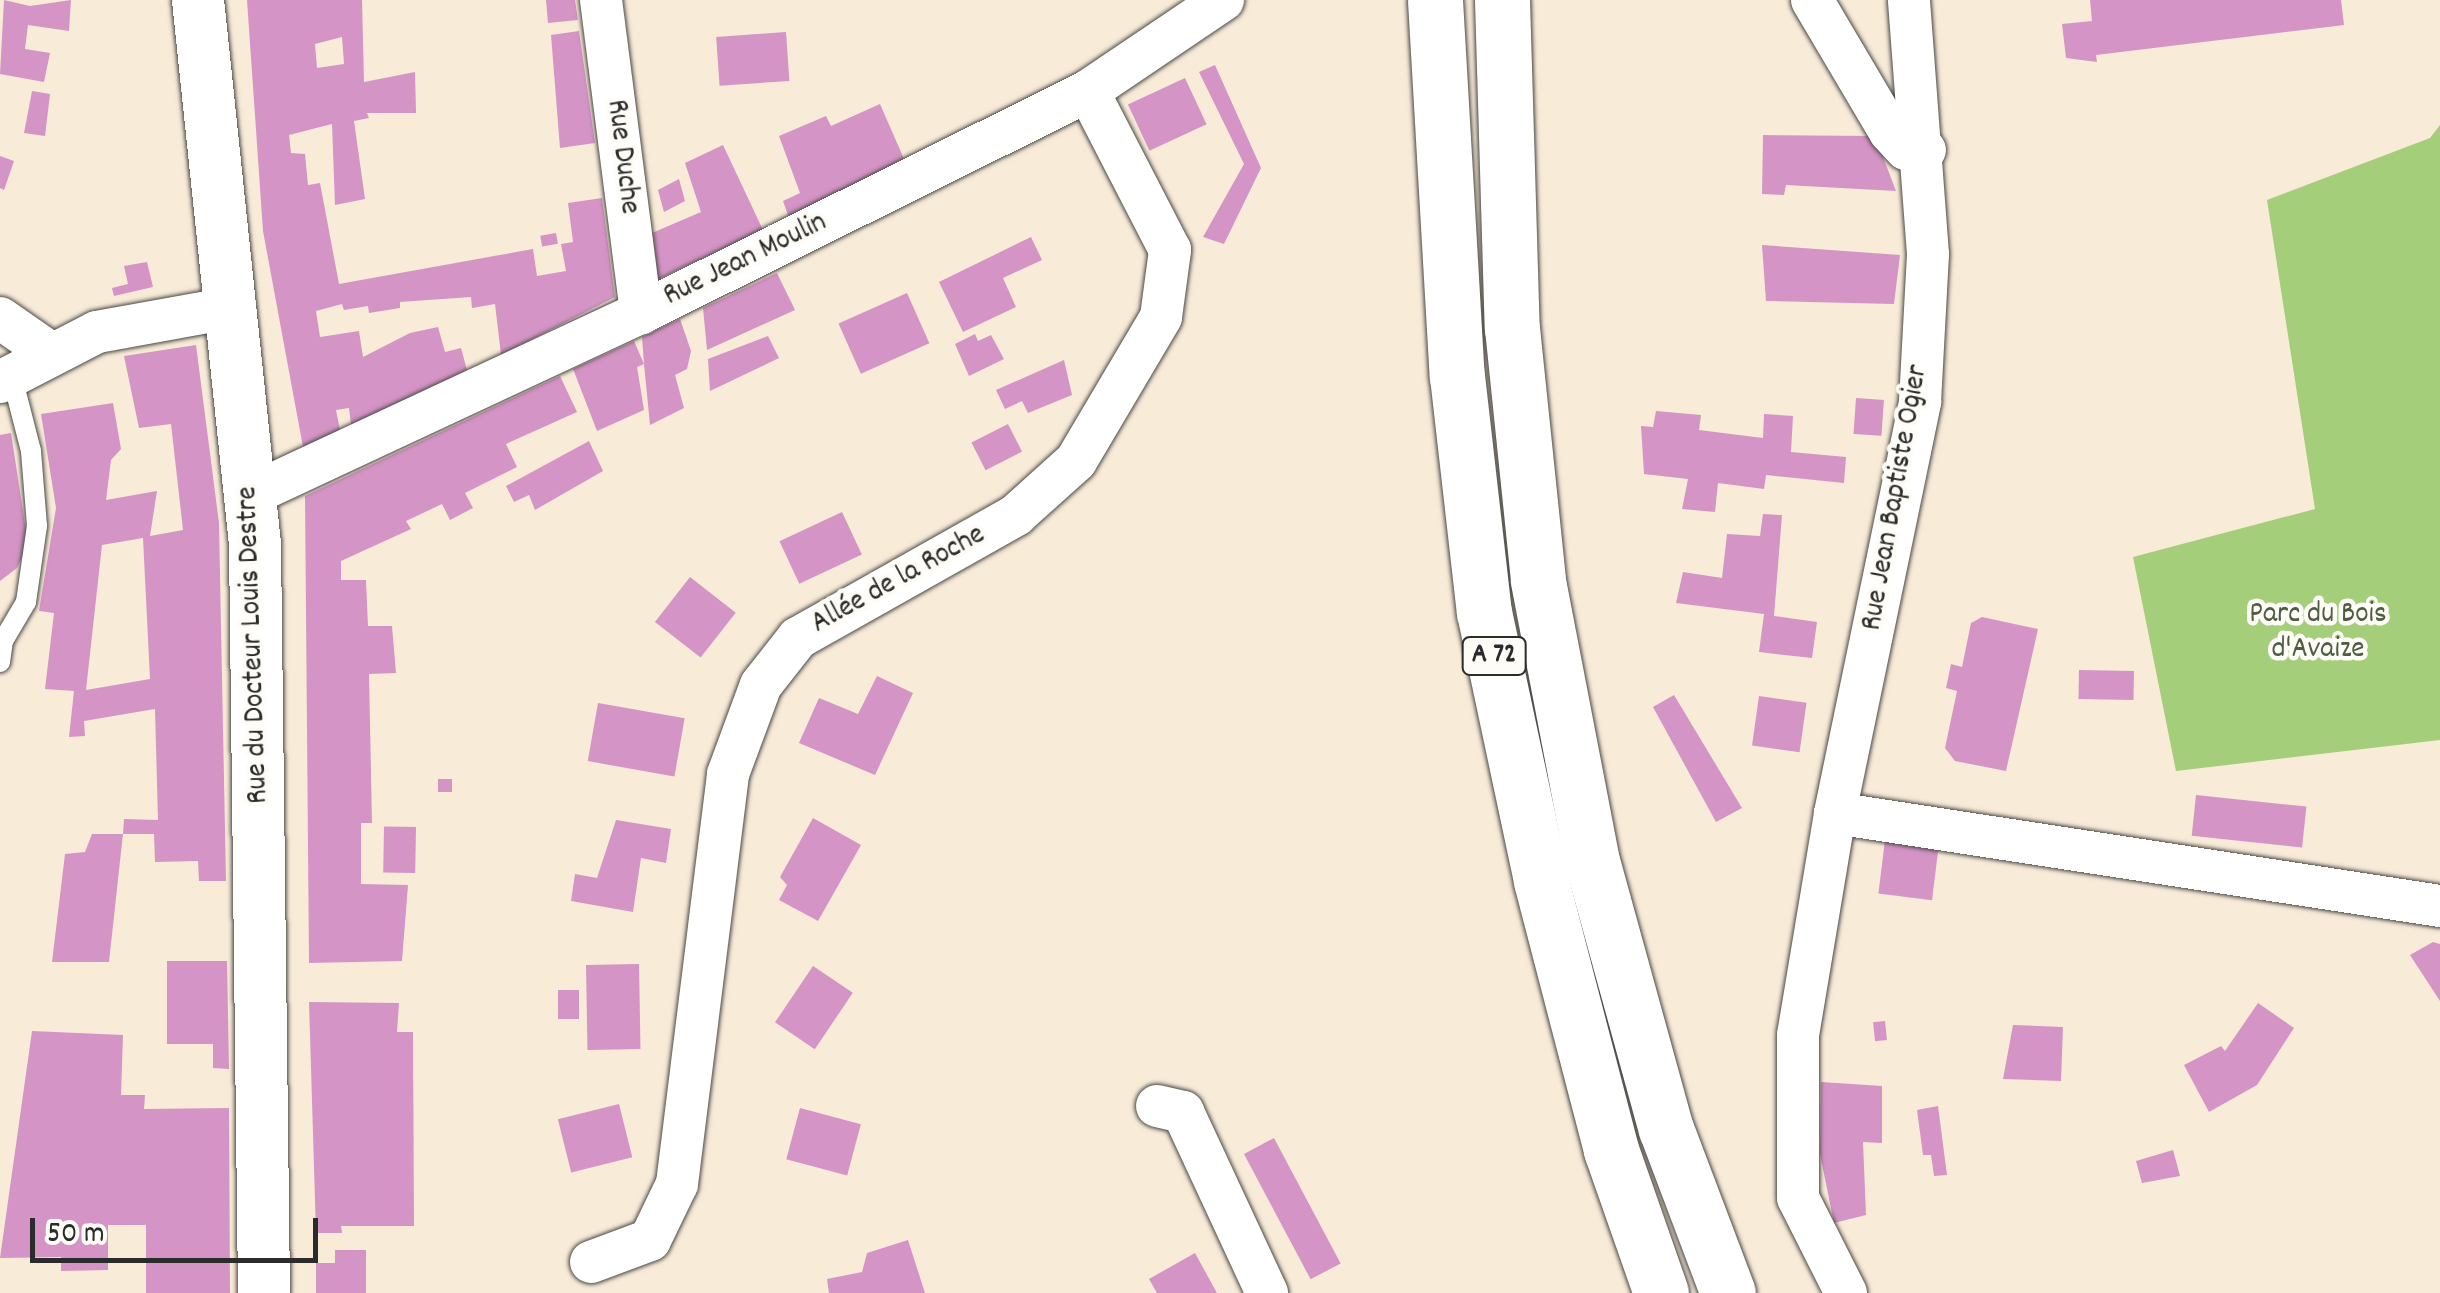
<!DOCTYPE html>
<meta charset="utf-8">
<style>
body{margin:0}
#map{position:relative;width:2440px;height:1293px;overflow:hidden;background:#f8ebd8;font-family:Dekko,sans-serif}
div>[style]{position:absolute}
.green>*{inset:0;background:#a5ce7a}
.building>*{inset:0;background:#d594c6;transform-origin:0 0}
.roads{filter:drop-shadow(0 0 2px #4a4845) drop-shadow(0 0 2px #4a4845)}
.service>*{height:20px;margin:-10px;padding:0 10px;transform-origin:10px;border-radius:10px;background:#fff}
.minor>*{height:42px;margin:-21px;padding:0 21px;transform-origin:21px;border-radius:21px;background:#fff}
.tertiary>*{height:52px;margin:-26px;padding:0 26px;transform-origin:26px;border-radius:26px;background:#fff}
.motorway>*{height:55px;margin:-27.5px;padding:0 27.5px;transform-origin:27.5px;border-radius:27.5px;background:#fff}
span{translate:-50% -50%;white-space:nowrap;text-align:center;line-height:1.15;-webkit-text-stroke:9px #fdfcf7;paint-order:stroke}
.shield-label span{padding:2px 8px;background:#fdfcf7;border:2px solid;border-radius:8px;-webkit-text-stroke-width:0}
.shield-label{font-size:28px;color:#2b2b2b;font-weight:700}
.street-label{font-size:30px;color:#2b2b2b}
.park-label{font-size:30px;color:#505c43}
.scale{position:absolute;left:30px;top:1218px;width:288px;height:45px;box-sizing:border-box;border:5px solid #2b2b2b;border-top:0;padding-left:12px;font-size:30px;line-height:35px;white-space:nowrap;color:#2b2b2b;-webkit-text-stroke:8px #fdfcf7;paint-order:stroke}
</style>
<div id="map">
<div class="green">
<div style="clip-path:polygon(2440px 125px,2440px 740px,2176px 771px,2133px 557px,2315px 509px,2267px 200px,2430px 138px)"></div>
</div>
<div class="building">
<div style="clip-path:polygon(4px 0,30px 6px,71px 0,69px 31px,28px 25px,25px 49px,50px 53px,44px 82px,0 74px)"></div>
<div style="clip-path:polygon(evenodd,247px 0,362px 0,364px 82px,415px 72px,416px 113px,367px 113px,369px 118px,354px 121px,365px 199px,335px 205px,332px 124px,289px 135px,291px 153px,305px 154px,308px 185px,320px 183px,339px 284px,533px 249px,537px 276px,566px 271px,561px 244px,573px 242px,568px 203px,602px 198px,615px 297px,501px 355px,495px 304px,472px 308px,471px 297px,400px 302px,400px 308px,369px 313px,368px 306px,344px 310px,342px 304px,316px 311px,320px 337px,359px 331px,363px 357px,410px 333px,438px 327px,445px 352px,461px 348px,467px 370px,351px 425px,349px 408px,336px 410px,340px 430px,303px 447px,263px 231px,247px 0,342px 37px,344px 64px,317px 68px,315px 44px,342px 37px)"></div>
<div style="clip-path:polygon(546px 0,575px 0,578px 20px,548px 23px)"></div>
<div style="clip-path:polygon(2090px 0,2341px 0,2344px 25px,2096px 55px,2097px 62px,2066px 58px,2062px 24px,2092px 21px)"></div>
<div style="clip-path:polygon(579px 31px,595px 143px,560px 148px,551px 35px)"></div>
<div style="left:786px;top:32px;width:49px;height:70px;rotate:86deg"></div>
<div style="clip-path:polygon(1215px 65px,1261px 168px,1224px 244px,1203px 237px,1244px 164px,1199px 72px)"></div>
<div style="left:1185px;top:78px;width:51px;height:63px;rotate:65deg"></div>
<div style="clip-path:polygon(32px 91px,50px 94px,45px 136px,24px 133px)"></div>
<div style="clip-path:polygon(880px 104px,904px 159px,789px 218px,783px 201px,800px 193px,779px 136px,826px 116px,831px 126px)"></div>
<div style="clip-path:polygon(1763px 135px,1875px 136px,1896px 191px,1786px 185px,1784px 195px,1762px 194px)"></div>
<div style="clip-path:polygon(723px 145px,763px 230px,658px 279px,652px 233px,701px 212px,685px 163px)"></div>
<div style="clip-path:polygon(0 156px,14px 161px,4px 190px,0 188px)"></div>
<div style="clip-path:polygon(679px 179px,685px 201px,664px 212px,658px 190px)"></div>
<div style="left:556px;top:233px;width:11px;height:16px;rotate:80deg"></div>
<div style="clip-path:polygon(1031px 237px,1042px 260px,1003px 278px,1016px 307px,963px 332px,939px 282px)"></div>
<div style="clip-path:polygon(1762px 245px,1900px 255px,1894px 304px,1766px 301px)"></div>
<div style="clip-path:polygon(147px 262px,153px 287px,114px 296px,112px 288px,128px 284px,124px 266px)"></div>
<div style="clip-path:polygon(777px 273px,795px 310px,707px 350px,703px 308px)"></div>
<div style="left:907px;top:293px;width:55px;height:75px;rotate:66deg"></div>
<div style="clip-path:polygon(680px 319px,691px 351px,687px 369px,675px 375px,684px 408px,650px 425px,644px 364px,637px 367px,644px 410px,597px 431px,573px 369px,634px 341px,644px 364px,642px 337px)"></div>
<div style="clip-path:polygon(975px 334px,978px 341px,991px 335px,1004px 359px,969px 376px,955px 344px)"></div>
<div style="clip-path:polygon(768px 336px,779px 358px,710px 391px,708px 359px)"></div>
<div style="clip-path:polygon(evenodd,196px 345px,219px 523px,226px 881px,199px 881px,198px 861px,155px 862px,154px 834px,123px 834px,109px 962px,52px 962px,65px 854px,85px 852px,92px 834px,123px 834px,124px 819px,158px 820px,155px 709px,84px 721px,85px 736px,69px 737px,74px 691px,45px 689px,54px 613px,39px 611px,56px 508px,41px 414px,113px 403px,121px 449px,111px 460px,106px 500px,157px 491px,150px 536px,183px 530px,171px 424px,139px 428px,124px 356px,196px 345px,143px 538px,150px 679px,86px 690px,102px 545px,143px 538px)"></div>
<div style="clip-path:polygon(1064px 360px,1072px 395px,1028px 413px,1022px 401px,1005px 409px,996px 390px)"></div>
<div style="clip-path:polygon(560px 376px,577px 412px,506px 444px,517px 467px,465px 493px,473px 508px,450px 520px,442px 504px,406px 521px,411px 529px,341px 561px,341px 580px,366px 580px,368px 626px,392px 626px,396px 673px,369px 674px,372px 823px,361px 823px,361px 884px,408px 885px,402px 961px,309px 963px,305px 496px)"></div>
<div style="left:1856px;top:398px;width:28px;height:36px;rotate:4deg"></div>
<div style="clip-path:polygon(1656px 411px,1701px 415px,1699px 430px,1763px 438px,1764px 414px,1793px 416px,1791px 452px,1846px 457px,1844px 483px,1766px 475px,1764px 489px,1718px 483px,1715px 512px,1682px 509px,1688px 479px,1644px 474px,1641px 426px,1653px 427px)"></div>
<div style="left:1008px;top:424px;width:31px;height:41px;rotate:63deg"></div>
<div style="clip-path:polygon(11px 433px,28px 544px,17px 568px,0 581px,0 435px)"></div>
<div style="clip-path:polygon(589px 441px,603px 471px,535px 510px,529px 495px,514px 502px,506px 486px)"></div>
<div style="left:842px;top:512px;width:47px;height:69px;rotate:65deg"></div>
<div style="clip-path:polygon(1763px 514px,1782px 515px,1774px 616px,1817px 622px,1812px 658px,1759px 652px,1764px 614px,1676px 603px,1683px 572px,1722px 578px,1727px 534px,1760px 536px)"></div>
<div style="left:690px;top:577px;width:58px;height:57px;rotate:38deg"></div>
<div style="clip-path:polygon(1982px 617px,2038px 629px,2006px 771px,1955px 761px,1945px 748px,1957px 691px,1946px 688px,1951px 664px,1962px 667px,1971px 623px)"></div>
<div style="left:2079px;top:670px;width:55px;height:29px;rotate:1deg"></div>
<div style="clip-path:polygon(877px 676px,913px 693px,875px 775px,799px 743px,819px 698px,858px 714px)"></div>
<div style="clip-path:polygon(1674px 695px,1742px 808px,1716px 822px,1653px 707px)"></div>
<div style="left:1759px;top:696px;width:48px;height:50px;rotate:8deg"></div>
<div style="left:598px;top:703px;width:88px;height:59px;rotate:10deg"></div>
<div style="left:438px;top:779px;width:14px;height:13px"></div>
<div style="left:2196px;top:795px;width:111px;height:41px;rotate:6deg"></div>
<div style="clip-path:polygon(813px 818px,861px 845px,818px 921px,779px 900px,787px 885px,780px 877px)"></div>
<div style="clip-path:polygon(616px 820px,671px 829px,666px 863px,641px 858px,633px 912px,571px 901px,575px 874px,597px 878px)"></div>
<div style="left:416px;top:827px;width:46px;height:32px;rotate:91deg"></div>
<div style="left:1885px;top:840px;width:54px;height:54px;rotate:7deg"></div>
<div style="clip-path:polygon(2433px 942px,2440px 944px,2440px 1001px,2410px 955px)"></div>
<div style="clip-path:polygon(167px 961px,227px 961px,229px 1069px,213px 1068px,213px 1044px,167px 1044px)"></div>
<div style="left:639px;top:964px;width:85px;height:53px;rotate:89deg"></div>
<div style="left:813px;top:966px;width:48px;height:68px;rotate:34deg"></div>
<div style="left:579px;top:990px;width:29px;height:21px;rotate:90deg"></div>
<div style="clip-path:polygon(309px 1002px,399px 1003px,397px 1032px,413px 1032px,414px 1226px,341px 1226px,342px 1233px,316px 1233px)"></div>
<div style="clip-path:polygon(2258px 1003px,2294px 1028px,2257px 1085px,2209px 1112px,2184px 1065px,2221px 1046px,2225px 1051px)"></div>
<div style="left:1885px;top:1021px;width:19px;height:12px;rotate:84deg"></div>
<div style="clip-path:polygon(2013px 1025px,2063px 1027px,2061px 1081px,2003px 1079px)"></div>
<div style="clip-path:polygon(32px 1031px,123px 1035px,121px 1095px,145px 1095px,144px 1109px,229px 1108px,230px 1293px,146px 1293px,146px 1225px,108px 1225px,108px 1270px,61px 1271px,61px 1257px,0 1258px)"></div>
<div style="clip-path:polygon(1821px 1082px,1882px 1086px,1882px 1143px,1863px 1142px,1866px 1215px,1834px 1223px,1820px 1154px)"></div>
<div style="left:619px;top:1104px;width:55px;height:63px;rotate:76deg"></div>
<div style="clip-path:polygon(1938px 1106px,1947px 1175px,1934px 1176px,1931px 1155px,1923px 1155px,1917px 1110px)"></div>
<div style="left:800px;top:1108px;width:63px;height:53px;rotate:15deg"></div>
<div style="left:1274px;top:1138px;width:142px;height:34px;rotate:62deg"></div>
<div style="clip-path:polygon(2173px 1150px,2180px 1176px,2142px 1183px,2136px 1161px)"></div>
<div style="clip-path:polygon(908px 1240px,925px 1293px,829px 1293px,827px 1279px,862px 1272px,867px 1253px)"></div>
<div style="clip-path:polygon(335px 1250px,366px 1250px,366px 1293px,316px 1293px,316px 1263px,335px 1263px)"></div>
<div style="clip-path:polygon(1195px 1253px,1217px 1293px,1157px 1293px,1149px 1279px)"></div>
</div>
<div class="roads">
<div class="service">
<div style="left:0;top:662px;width:21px;rotate:-82deg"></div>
<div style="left:3px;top:641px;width:45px;rotate:-59.5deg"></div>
<div style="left:26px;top:602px;width:77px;rotate:-81.8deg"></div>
<div style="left:37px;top:526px;width:75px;rotate:-94.6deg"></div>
<div style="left:31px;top:451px;width:81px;rotate:-104.4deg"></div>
</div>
<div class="minor">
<div style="left:601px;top:0;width:316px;rotate:82.7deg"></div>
<div style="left:1812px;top:0;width:153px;rotate:59.4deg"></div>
<div style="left:1890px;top:132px;width:23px;rotate:47deg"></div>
<div style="left:1906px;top:149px;width:19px;rotate:3deg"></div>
<div style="left:0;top:318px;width:60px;rotate:34.8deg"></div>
<div style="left:0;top:382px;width:109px;rotate:-27.3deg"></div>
<div style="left:97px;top:332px;width:134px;rotate:-10.3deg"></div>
<div style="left:252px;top:494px;width:429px;rotate:-25deg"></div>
<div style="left:641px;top:313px;width:499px;rotate:-26.4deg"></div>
<div style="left:1088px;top:91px;width:163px;rotate:-34deg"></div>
<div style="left:1835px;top:813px;width:612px;rotate:8.74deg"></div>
<div style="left:1157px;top:1106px;width:27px;rotate:13deg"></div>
<div style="left:1183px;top:1112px;width:200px;rotate:65.1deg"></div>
<div style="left:591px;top:1262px;width:63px;rotate:-20.4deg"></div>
<div style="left:650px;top:1240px;width:62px;rotate:-64.3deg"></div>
<div style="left:677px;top:1184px;width:413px;rotate:-82.9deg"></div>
<div style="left:728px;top:774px;width:95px;rotate:-69.7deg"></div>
<div style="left:761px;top:685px;width:60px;rotate:-51.8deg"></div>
<div style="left:798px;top:638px;width:250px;rotate:-29.4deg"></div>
<div style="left:1016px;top:515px;width:81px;rotate:-42deg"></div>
<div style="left:1076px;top:461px;width:167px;rotate:-59.4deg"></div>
<div style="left:1161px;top:317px;width:68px;rotate:-82.3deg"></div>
<div style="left:1170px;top:250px;width:179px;rotate:-117.3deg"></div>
<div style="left:1846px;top:1293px;width:106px;rotate:-116.8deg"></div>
<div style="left:1798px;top:1198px;width:163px;rotate:-90deg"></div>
<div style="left:1798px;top:1035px;width:225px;rotate:-80.5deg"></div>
<div style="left:1835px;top:813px;width:420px;rotate:-78.3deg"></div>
<div style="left:1920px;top:402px;width:148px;rotate:-86.9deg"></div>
<div style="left:1928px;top:254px;width:255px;rotate:-94.3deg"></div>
</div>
<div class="tertiary">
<div style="left:198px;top:0;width:547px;rotate:84.02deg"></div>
<div style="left:255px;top:544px;width:749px;rotate:89.31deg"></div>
</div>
<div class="motorway">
<div style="left:1435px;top:0;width:377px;rotate:86.7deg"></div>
<div style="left:1457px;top:376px;width:238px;rotate:83.5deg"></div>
<div style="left:1484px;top:612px;width:275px;rotate:78deg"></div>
<div style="left:1541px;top:881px;width:278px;rotate:75.4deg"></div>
<div style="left:1611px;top:1150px;width:151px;rotate:70.7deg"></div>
<div style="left:1502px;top:0;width:328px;rotate:88.3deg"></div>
<div style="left:1512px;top:328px;width:254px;rotate:84.1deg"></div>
<div style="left:1538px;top:581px;width:285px;rotate:79.1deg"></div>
<div style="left:1592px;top:861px;width:278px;rotate:74.6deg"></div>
<div style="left:1666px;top:1129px;width:175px;rotate:69.3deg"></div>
</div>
</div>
<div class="shield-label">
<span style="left:1494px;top:656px">A 72</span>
</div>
<div class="street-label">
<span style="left:621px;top:157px;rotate:83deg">Rue Duche</span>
<span style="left:746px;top:261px;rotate:-26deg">Rue Jean Moulin</span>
<span style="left:1897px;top:498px;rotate:-80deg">Rue Jean Baptiste Ogier</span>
<span style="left:899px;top:581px;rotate:-29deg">Allée de la Roche</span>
<span style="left:255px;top:645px;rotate:-92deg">Rue du Docteur Louis Destre</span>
</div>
<div class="park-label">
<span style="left:2318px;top:633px">Parc du Bois<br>d'Avaize</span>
</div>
<div class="scale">50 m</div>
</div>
